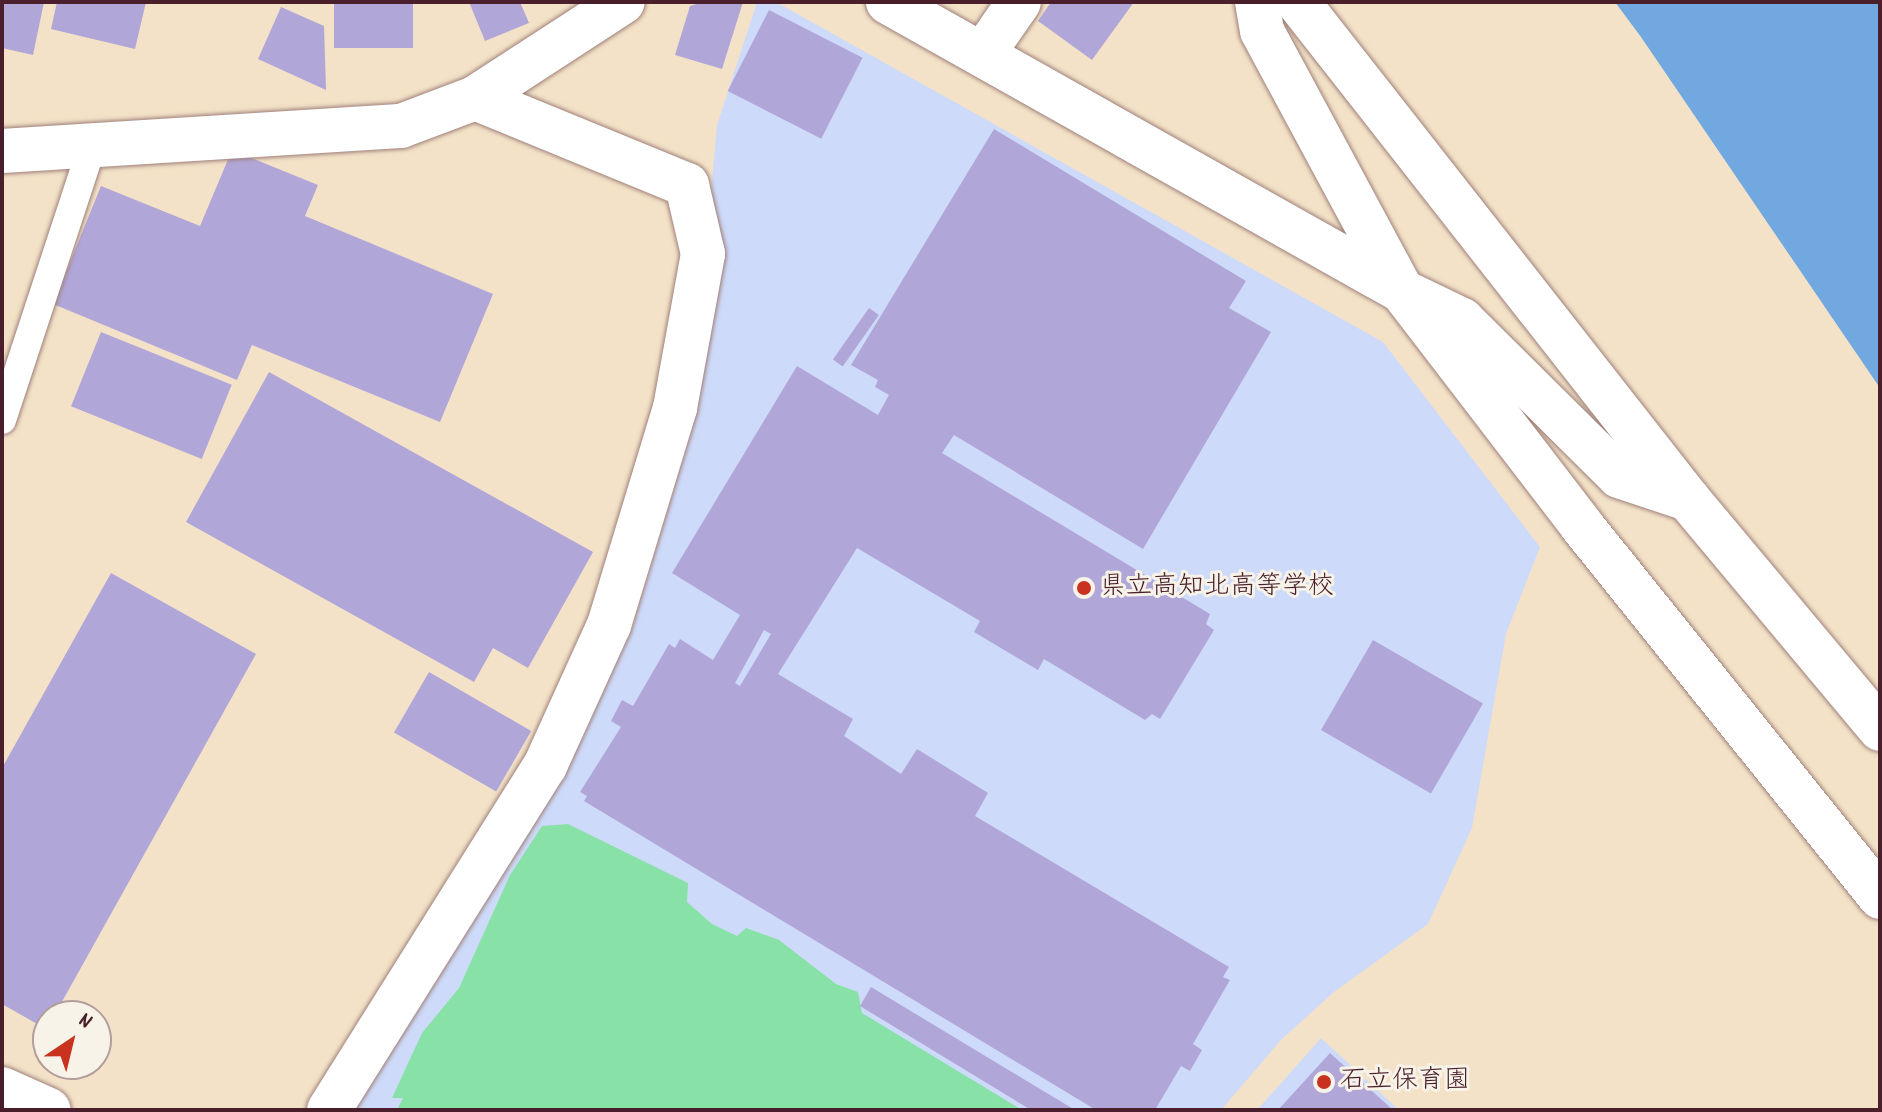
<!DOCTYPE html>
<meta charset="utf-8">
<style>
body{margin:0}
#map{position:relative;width:1882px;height:1112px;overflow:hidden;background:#f4e2c8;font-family:Dekko,"Klee One",sans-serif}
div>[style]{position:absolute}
.built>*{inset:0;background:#cedafa}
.green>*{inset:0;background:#88e1a6}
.water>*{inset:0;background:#71a8e0}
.building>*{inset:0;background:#b1a6d8;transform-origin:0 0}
.roads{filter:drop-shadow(0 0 2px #9f807a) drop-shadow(0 0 2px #9f807a)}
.service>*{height:28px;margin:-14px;padding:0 14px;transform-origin:14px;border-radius:14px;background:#fff}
.minor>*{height:44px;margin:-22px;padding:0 22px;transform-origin:22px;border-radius:22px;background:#fff}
.dots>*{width:22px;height:22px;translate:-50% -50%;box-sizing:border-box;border:4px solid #f7f3e8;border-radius:50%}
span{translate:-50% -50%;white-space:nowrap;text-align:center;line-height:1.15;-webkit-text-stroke:6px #f7f3e8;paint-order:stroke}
.poi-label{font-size:26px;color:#4a1f2b}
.left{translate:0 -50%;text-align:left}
.frame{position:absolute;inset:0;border:4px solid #4a1f2b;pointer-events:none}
.north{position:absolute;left:32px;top:1000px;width:80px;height:80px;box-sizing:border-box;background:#f7f3e8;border:2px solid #b29e9c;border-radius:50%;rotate:35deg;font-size:22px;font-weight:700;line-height:32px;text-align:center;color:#4a1f2b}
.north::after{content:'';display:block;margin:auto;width:28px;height:36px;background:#c8321e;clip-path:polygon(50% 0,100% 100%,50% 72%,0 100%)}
</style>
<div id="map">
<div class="built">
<div style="clip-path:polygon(757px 2px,776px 2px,1383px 342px,1540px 547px,1506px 634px,1472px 828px,1428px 924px,1334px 992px,1281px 1040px,1221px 1110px,352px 1110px,559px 781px,632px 628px,694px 422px,725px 250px,710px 201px,717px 125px)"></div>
<div style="clip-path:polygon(1321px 1038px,1399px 1110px,1257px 1110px)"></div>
</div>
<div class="green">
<div style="clip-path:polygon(568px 824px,688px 883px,687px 902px,712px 924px,737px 936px,746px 928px,779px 940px,836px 984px,858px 992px,862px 1013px,1022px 1110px,397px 1110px,403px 1098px,392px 1098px,422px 1033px,459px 988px,510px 875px,542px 826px)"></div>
</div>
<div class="water">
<div style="clip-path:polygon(1615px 2px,1880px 2px,1880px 388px,1641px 37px)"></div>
</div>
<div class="building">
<div style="clip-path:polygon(2px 2px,44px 2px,33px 55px,2px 48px)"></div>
<div style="clip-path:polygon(57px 2px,146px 2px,135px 49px,51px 29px)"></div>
<div style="left:334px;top:2px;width:79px;height:46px"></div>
<div style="clip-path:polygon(469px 2px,520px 2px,529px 23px,485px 41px)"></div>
<div style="clip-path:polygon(703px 2px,743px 2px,722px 69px,675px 55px,690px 6px)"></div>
<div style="clip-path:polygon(1051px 2px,1134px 2px,1092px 60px,1038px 21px)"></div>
<div style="clip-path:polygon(281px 7px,324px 26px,326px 90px,258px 59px)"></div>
<div style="left:769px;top:10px;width:105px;height:91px;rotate:27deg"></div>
<div style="clip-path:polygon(evenodd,994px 129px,1246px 281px,1229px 308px,1271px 332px,1143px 549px,954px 435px,942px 453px,1210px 614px,1206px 624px,1214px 630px,1160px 719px,1152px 714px,1145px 720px,1044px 659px,1038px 670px,974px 632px,980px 621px,857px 548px,778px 674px,853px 719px,844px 736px,901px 774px,917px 749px,988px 793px,975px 816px,1229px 967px,1223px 977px,1230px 980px,1193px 1044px,1202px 1050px,1190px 1071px,1181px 1066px,1155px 1110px,1096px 1110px,584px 801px,587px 796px,580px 792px,621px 727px,611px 721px,622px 700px,633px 706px,669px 644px,675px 648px,680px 639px,713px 660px,740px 615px,672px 573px,797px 366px,878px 415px,889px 395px,875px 387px,878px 380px,851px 365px,994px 129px,764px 630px,771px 634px,740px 686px,735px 683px,764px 630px)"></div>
<div style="clip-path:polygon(232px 150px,318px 185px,305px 216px,493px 294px,440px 422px,252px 345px,237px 380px,53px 304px,101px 186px,200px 226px)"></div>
<div style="left:869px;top:308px;width:12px;height:63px;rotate:35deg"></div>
<div style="left:101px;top:332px;width:141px;height:80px;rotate:22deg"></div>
<div style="clip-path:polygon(269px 372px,593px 552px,528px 668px,493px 648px,474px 682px,186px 522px)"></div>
<div style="clip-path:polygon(111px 573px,256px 654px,54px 1016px,48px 1016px,46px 1029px,2px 1004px,2px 768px)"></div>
<div style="left:1373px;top:640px;width:127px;height:104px;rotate:30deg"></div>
<div style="left:429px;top:672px;width:118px;height:70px;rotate:30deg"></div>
<div style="clip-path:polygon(871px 987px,1075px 1110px,1031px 1110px,860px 1006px)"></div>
<div style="clip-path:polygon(1330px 1053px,1393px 1110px,1278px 1110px)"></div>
</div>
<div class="roads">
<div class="service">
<div style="left:2px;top:420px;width:287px;rotate:-71.8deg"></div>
</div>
<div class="minor">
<div style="left:888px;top:2px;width:590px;rotate:29.35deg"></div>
<div style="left:1402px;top:291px;width:296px;rotate:52.5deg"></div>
<div style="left:1582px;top:526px;width:476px;rotate:51.2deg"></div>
<div style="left:1257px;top:2px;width:29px;rotate:80deg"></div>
<div style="left:1262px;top:31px;width:295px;rotate:61.7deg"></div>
<div style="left:1402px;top:291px;width:67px;rotate:25.8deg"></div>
<div style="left:1462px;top:320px;width:221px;rotate:44.8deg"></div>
<div style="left:1619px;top:476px;width:73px;rotate:18.4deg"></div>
<div style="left:1298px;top:2px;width:632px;rotate:51.88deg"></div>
<div style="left:1688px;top:499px;width:300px;rotate:50.1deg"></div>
<div style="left:983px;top:54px;width:63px;rotate:-55.3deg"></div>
<div style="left:2px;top:151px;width:400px;rotate:-3.6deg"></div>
<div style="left:401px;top:126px;width:79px;rotate:-20.7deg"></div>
<div style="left:475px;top:98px;width:176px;rotate:-33deg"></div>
<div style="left:2px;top:1089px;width:51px;rotate:24.1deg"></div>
<div style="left:329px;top:1110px;width:406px;rotate:-57.9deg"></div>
<div style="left:545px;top:766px;width:155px;rotate:-65.6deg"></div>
<div style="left:609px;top:625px;width:227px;rotate:-73.1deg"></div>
<div style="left:675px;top:408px;width:157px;rotate:-79.7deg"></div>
<div style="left:703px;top:254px;width:71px;rotate:-103.1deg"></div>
<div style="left:687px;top:185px;width:229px;rotate:-157.7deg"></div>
</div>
</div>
<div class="dots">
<div style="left:1084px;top:588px;background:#c8321e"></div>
<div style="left:1324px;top:1082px;background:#c8321e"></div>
</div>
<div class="poi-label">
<span class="left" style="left:1100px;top:588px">県立高知北高等学校</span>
<span class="left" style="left:1340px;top:1082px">石立保育園</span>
</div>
<div class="frame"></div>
<div class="north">N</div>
</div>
